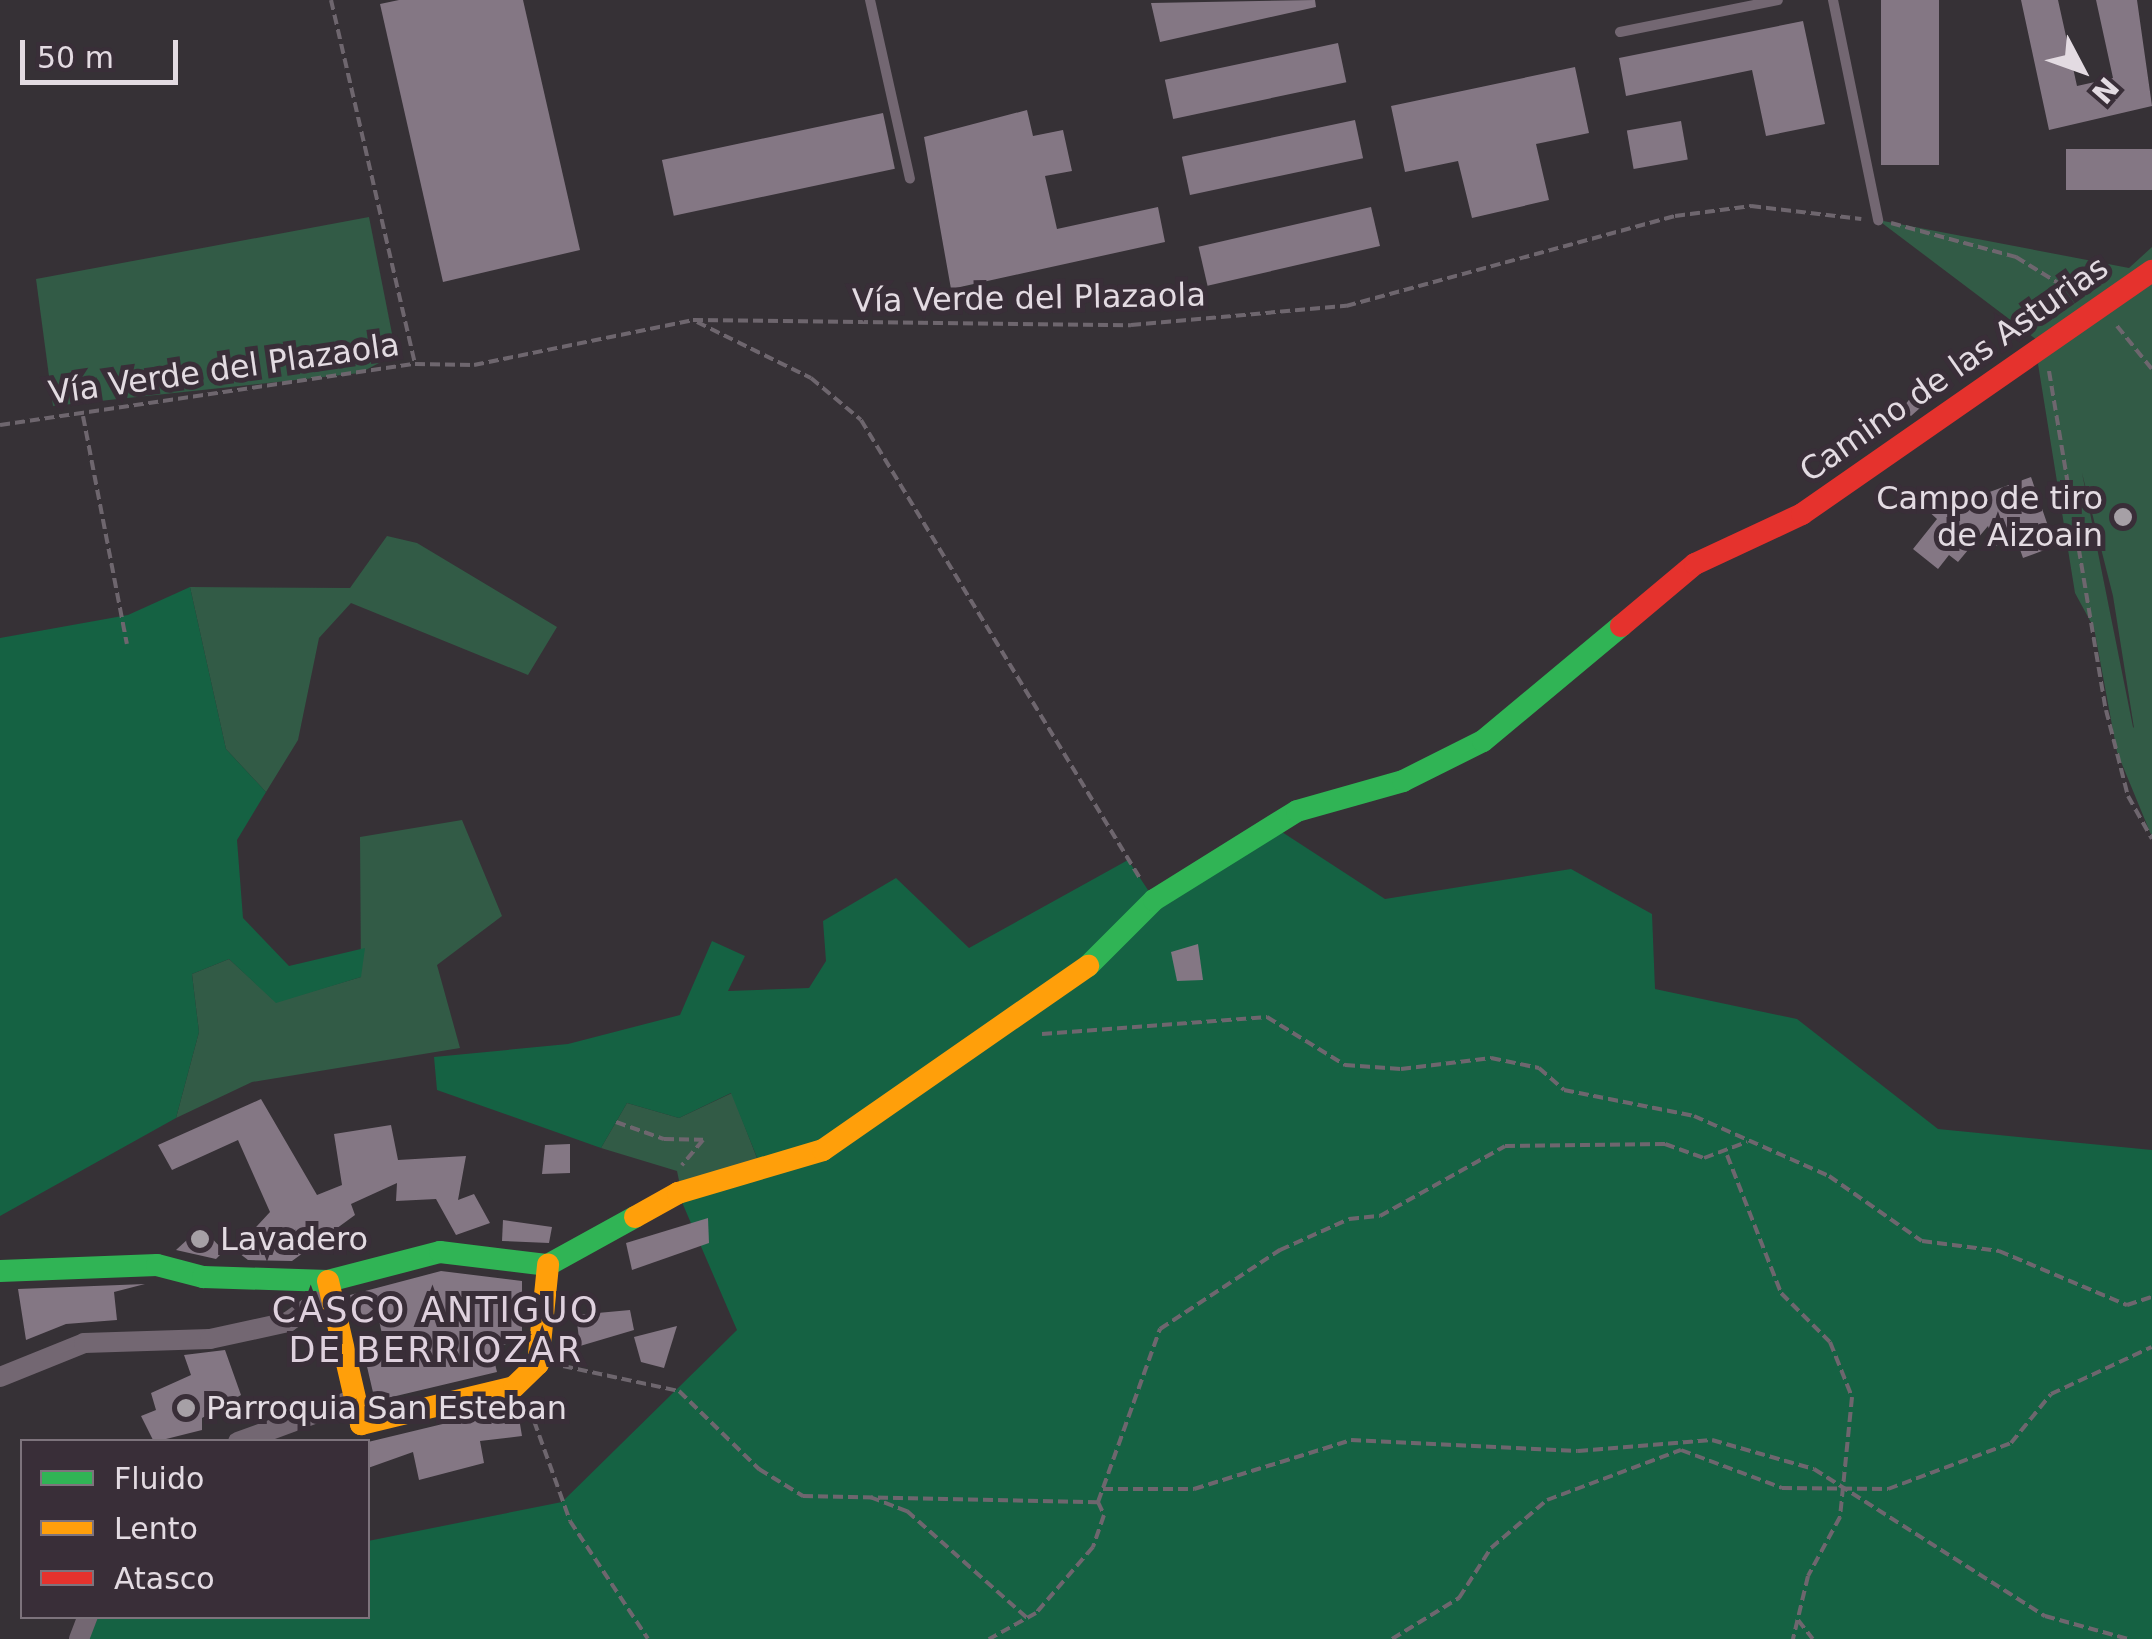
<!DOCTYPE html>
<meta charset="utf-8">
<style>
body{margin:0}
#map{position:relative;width:2152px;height:1639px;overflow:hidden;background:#363136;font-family:"DejaVu Sans",sans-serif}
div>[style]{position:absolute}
.green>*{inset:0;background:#325b46}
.forest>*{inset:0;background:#156243}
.building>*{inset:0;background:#847784;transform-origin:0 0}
.path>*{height:4px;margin-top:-2px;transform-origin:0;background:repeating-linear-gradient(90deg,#6e666e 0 10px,transparent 0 15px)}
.lane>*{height:10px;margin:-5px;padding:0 5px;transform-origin:5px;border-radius:5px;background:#736772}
.street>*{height:20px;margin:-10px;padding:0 10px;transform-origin:10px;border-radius:10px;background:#736772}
.fast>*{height:22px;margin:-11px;padding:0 11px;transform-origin:11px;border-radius:11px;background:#30b455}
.slow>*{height:22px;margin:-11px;padding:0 11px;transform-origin:11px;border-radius:11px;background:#ff9f0a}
.jam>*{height:22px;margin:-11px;padding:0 11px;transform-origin:11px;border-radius:11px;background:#e5322d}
.dots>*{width:28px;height:28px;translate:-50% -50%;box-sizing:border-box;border:5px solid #392e38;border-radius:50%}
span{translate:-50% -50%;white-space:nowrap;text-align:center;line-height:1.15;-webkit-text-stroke:10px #392e38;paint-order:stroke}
.street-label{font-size:32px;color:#e3dbe2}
.poi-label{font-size:32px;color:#e3dbe2}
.right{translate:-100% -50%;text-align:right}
.left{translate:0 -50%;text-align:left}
.neighbourhood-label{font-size:35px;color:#dfd1de;letter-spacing:2.5px}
.legend{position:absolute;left:20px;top:1439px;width:350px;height:180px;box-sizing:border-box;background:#392e38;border:2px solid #7d737c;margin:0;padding:12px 18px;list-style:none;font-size:30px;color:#e3dbe2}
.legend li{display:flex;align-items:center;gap:20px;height:50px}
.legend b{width:50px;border:2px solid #7d737c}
.north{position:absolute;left:2032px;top:20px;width:100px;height:100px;-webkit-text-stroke:8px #392e38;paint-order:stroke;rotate:131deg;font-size:28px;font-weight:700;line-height:40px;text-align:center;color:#e3dbe2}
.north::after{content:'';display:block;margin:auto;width:35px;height:45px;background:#e3dbe2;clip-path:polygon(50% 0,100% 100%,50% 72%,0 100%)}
.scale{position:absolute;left:20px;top:40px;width:158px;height:45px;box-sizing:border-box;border:5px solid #e3dbe2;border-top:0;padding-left:12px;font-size:30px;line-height:35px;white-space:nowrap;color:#e3dbe2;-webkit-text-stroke:8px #392e38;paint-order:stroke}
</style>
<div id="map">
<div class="green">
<div style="clip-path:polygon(369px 217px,396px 354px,360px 373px,53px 406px,36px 279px)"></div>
<div style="clip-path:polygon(evenodd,1878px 220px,2129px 268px,2152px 247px,2152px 837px,2117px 752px,2094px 628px,2075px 593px,2038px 364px,2045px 346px,1878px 220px,2082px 473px,2113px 596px,2134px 728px,2133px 727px,2082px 473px)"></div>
<div style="clip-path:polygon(387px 536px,417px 543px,557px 627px,528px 675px,351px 603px,319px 638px,298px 740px,266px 792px,226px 749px,190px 587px,350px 588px)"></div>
<div style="clip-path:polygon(462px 820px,502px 916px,437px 965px,460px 1048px,252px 1082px,176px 1118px,199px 1032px,192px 974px,229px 959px,276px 1002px,361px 977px,360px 837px)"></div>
<div style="clip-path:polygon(732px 1093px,758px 1161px,681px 1190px,677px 1171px,601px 1148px,627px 1103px,679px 1118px)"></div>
</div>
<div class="forest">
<div style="clip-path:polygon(190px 587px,226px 749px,266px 792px,237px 840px,243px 918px,289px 966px,365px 948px,361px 977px,276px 1003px,229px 959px,192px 974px,199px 1032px,176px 1118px,0 1216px,0 638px,128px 615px)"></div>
<div style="clip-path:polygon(1282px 832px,1385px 899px,1571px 869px,1652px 914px,1655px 989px,1797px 1019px,1938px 1129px,2152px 1150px,2152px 1639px,74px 1639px,90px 1636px,98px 1617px,368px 1616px,368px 1541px,562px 1502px,737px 1330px,678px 1193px,758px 1160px,731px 1093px,679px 1118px,627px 1103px,601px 1148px,437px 1090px,434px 1057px,568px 1044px,680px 1015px,712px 941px,745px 956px,728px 991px,809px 988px,826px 961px,823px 921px,896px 878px,969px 948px,1128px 860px,1154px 899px)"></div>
</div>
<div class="building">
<div style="clip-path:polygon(399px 0,523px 0,580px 250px,443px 282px,380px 4px)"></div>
<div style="clip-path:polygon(1315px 0,1316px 7px,1160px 42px,1151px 3px)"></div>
<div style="left:1881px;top:0;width:58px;height:165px"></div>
<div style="clip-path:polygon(2021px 0,2058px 0,2077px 86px,2113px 78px,2096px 0,2137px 0,2152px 106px,2049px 130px)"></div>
<div style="clip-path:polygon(1803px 21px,1825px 124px,1766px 136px,1752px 70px,1626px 96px,1619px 58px)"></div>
<div style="left:1338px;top:43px;width:40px;height:177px;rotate:78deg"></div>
<div style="clip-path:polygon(1575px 67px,1589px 133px,1536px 144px,1549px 200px,1472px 218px,1458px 161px,1405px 172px,1391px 106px)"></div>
<div style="clip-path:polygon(1027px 110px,1033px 136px,1063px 130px,1072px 171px,1045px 176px,1057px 229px,1158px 207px,1165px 242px,951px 289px,924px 137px)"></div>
<div style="left:883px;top:113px;width:57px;height:226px;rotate:78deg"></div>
<div style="left:1355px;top:120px;width:39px;height:177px;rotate:78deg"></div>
<div style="left:1681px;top:121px;width:39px;height:55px;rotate:80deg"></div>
<div style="left:2152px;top:149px;width:41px;height:86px;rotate:90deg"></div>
<div style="left:1371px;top:207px;width:40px;height:177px;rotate:77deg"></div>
<div style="clip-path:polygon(1930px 372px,1947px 384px,1911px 416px,1902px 409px)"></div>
<div style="clip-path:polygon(2031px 477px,2055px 546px,2023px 558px,2016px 538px,1995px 546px,1988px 526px,1958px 562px,1949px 555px,1938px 569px,1913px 549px,1937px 519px,1926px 509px,1942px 489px,1959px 503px)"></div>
<div style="clip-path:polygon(1198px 944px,1203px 980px,1177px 981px,1171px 952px)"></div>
<div style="clip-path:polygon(261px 1099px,317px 1195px,342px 1185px,334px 1134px,391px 1125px,398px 1160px,466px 1156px,458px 1200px,474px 1194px,490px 1223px,456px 1235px,436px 1199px,396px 1201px,397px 1183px,351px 1204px,355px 1215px,292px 1261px,248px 1260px,235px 1250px,270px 1212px,238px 1140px,172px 1170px,158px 1145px)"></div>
<div style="clip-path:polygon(570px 1144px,570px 1173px,542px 1174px,545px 1145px)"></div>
<div style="clip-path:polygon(708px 1218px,709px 1243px,632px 1270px,626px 1243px)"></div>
<div style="clip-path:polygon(503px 1220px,552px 1227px,549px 1243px,502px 1241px)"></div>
<div style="clip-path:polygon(201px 1227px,224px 1251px,216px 1259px,176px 1250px)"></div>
<div style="clip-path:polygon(441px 1271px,522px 1281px,522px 1340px,491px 1348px,497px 1372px,375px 1401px,365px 1358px,387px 1356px,378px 1316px,357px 1324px,350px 1295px)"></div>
<div style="clip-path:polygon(145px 1284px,114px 1292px,117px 1320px,66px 1324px,26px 1340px,18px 1289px)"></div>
<div style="clip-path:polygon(630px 1310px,634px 1330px,580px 1346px,576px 1315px)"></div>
<div style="clip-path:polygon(677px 1326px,664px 1368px,641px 1362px,634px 1337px)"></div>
<div style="clip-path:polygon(225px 1350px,241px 1395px,202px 1418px,202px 1430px,154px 1442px,141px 1416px,156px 1410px,151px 1393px,191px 1375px,184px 1355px)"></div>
<div style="clip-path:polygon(517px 1406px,522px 1436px,480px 1441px,484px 1463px,419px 1480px,413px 1452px,368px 1468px,368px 1442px)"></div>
</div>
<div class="path">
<div style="left:331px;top:0;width:374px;rotate:77deg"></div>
<div style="left:1891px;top:223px;width:130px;rotate:15.2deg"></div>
<div style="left:2016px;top:257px;width:70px;rotate:31.7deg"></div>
<div style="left:697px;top:322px;width:127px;rotate:26.2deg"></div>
<div style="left:811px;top:378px;width:65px;rotate:40deg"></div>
<div style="left:861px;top:420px;width:539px;rotate:58.67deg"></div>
<div style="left:2117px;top:326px;width:55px;rotate:50.9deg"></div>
<div style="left:2049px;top:371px;width:344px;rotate:80.5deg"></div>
<div style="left:2106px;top:710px;width:89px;rotate:75.7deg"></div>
<div style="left:2128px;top:796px;width:49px;rotate:60.8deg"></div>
<div style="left:83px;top:416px;width:232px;rotate:79.1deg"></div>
<div style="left:0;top:425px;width:419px;rotate:-8.4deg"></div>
<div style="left:415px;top:364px;width:59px;rotate:1deg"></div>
<div style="left:474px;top:365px;width:224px;rotate:-11.6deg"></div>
<div style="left:693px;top:320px;width:438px;rotate:0.7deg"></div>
<div style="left:1131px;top:325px;width:216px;rotate:-5.1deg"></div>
<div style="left:1346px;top:306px;width:341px;rotate:-15.3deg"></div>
<div style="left:1675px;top:216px;width:77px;rotate:-7.5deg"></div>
<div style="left:1751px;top:206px;width:111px;rotate:6.7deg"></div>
<div style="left:1042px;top:1034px;width:226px;rotate:-4.3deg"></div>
<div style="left:1267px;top:1017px;width:92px;rotate:31.6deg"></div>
<div style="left:1345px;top:1065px;width:56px;rotate:4.1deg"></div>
<div style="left:1401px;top:1069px;width:91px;rotate:-7deg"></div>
<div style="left:1491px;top:1058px;width:49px;rotate:11.8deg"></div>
<div style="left:1539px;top:1068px;width:33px;rotate:41deg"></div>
<div style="left:1564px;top:1090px;width:133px;rotate:11.3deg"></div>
<div style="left:1694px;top:1116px;width:148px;rotate:24deg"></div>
<div style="left:1829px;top:1176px;width:113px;rotate:35deg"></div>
<div style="left:1922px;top:1241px;width:78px;rotate:7.4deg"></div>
<div style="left:1999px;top:1251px;width:139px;rotate:22.9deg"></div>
<div style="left:2127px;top:1305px;width:26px;rotate:-18deg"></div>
<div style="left:616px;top:1122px;width:51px;rotate:19.5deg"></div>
<div style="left:664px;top:1139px;width:39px;rotate:1deg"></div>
<div style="left:703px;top:1140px;width:33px;rotate:130deg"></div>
<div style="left:1727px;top:1155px;width:148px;rotate:68.6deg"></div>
<div style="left:1781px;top:1293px;width:69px;rotate:45deg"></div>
<div style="left:1830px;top:1342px;width:59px;rotate:68.2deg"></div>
<div style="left:1852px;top:1397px;width:121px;rotate:95.7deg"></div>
<div style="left:1840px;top:1517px;width:67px;rotate:118.5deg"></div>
<div style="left:1808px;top:1576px;width:65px;rotate:103.4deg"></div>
<div style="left:563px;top:1366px;width:119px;rotate:12.2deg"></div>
<div style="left:679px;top:1391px;width:112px;rotate:44.3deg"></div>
<div style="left:759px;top:1469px;width:52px;rotate:31.5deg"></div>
<div style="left:803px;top:1496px;width:295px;rotate:1.2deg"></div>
<div style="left:1098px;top:1502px;width:14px;rotate:65deg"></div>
<div style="left:1104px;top:1515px;width:34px;rotate:109deg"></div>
<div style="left:1093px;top:1547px;width:87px;rotate:130.8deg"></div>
<div style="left:1036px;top:1613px;width:54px;rotate:151deg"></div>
<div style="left:529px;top:1407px;width:121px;rotate:70.2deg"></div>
<div style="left:570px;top:1521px;width:141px;rotate:56.5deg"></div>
<div style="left:1103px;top:1489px;width:91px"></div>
<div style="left:1194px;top:1489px;width:164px;rotate:-17.3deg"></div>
<div style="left:1351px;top:1440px;width:227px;rotate:2.8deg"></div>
<div style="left:1578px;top:1451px;width:134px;rotate:-4.7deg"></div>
<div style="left:1712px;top:1440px;width:106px;rotate:15.9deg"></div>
<div style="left:1814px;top:1469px;width:274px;rotate:32.5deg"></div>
<div style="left:2045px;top:1616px;width:86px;rotate:15.5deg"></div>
<div style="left:870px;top:1497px;width:40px;rotate:21deg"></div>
<div style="left:907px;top:1511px;width:161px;rotate:41.7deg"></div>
<div style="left:1098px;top:1502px;width:184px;rotate:-70.3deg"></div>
<div style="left:1160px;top:1329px;width:144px;rotate:-33.4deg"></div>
<div style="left:1280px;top:1250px;width:76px;rotate:-24.2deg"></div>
<div style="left:1349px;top:1219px;width:31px;rotate:-6deg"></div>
<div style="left:1380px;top:1216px;width:143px;rotate:-29.2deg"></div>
<div style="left:1505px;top:1146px;width:160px;rotate:-0.7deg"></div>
<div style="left:1665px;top:1144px;width:41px;rotate:19.7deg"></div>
<div style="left:1704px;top:1158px;width:46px;rotate:-20.4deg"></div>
<div style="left:1798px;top:1620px;width:24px;rotate:52deg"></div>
<div style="left:1392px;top:1639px;width:79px;rotate:-31.5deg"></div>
<div style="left:1459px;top:1598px;width:59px;rotate:-57.4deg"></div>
<div style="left:1491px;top:1548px;width:74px;rotate:-40.6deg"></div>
<div style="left:1547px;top:1500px;width:143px;rotate:-20.5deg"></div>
<div style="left:1681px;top:1450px;width:108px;rotate:20.6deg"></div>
<div style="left:1782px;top:1488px;width:106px;rotate:0.5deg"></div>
<div style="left:1888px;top:1489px;width:131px;rotate:-20.5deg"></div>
<div style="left:2011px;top:1443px;width:63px;rotate:-50.8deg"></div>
<div style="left:2051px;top:1394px;width:111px;rotate:-25deg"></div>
</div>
<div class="lane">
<div style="left:870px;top:0;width:183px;rotate:77.4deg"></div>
<div style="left:1833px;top:0;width:225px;rotate:78.4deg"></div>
<div style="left:1620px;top:32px;width:161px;rotate:-11.4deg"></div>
</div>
<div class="street">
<div style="left:0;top:1377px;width:91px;rotate:-22deg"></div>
<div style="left:84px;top:1343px;width:126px;rotate:-1.8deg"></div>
<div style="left:210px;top:1339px;width:80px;rotate:-12.3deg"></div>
<div style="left:288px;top:1322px;width:50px;rotate:-35.3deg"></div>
<div style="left:238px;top:1442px;width:121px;rotate:-20.2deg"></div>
<div style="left:79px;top:1639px;width:25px;rotate:-69deg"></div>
</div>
<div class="fast">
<div style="left:1088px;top:966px;width:93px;rotate:-45deg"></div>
<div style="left:1154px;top:900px;width:168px;rotate:-31.9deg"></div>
<div style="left:1297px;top:811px;width:110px;rotate:-15.8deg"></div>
<div style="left:1403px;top:781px;width:89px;rotate:-26.6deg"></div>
<div style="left:1483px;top:741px;width:180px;rotate:-39.8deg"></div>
<div style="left:0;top:1271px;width:157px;rotate:-2.2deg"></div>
<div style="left:157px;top:1265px;width:48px;rotate:14.6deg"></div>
<div style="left:203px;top:1277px;width:125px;rotate:1.8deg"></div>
<div style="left:328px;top:1281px;width:116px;rotate:-14.5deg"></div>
<div style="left:440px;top:1252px;width:109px;rotate:6.9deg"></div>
<div style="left:548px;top:1265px;width:99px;rotate:-28.9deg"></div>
</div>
<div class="slow">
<div style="left:635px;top:1217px;width:49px;rotate:-29.2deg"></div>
<div style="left:678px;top:1193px;width:151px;rotate:-16.5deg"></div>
<div style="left:823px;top:1150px;width:323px;rotate:-34.8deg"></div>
<div style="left:328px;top:1281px;width:147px;rotate:77deg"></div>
<div style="left:361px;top:1424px;width:157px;rotate:-13.6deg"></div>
<div style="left:514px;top:1387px;width:33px;rotate:-44deg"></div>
<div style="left:538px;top:1364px;width:100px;rotate:-84.2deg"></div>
</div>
<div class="jam">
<div style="left:1621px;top:626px;width:97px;rotate:-40deg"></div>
<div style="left:1695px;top:564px;width:118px;rotate:-25deg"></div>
<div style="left:1802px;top:514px;width:426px;rotate:-34.8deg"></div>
</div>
<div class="dots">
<div style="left:2123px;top:517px;background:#a6a0a6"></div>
<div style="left:200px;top:1239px;background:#a6a0a6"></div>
<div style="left:186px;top:1408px;background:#a6a0a6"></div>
</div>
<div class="street-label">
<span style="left:1029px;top:298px;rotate:-1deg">Vía Verde del Plazaola</span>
<span style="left:224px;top:369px;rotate:-8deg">Vía Verde del Plazaola</span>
<span style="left:1954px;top:369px;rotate:-35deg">Camino de las Asturias</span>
</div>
<div class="poi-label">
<span class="right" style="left:2103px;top:517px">Campo de tiro<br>de Aizoain</span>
<span class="left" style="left:220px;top:1239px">Lavadero</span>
<span class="left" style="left:206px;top:1408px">Parroquia San Esteban</span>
</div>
<div class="neighbourhood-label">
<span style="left:436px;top:1330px">CASCO ANTIGUO<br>DE BERRIOZAR</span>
</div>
<ul class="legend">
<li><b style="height:12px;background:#30b455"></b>Fluido</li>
<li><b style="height:12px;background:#ff9f0a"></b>Lento</li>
<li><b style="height:12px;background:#e5322d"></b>Atasco</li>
</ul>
<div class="north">N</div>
<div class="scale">50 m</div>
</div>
